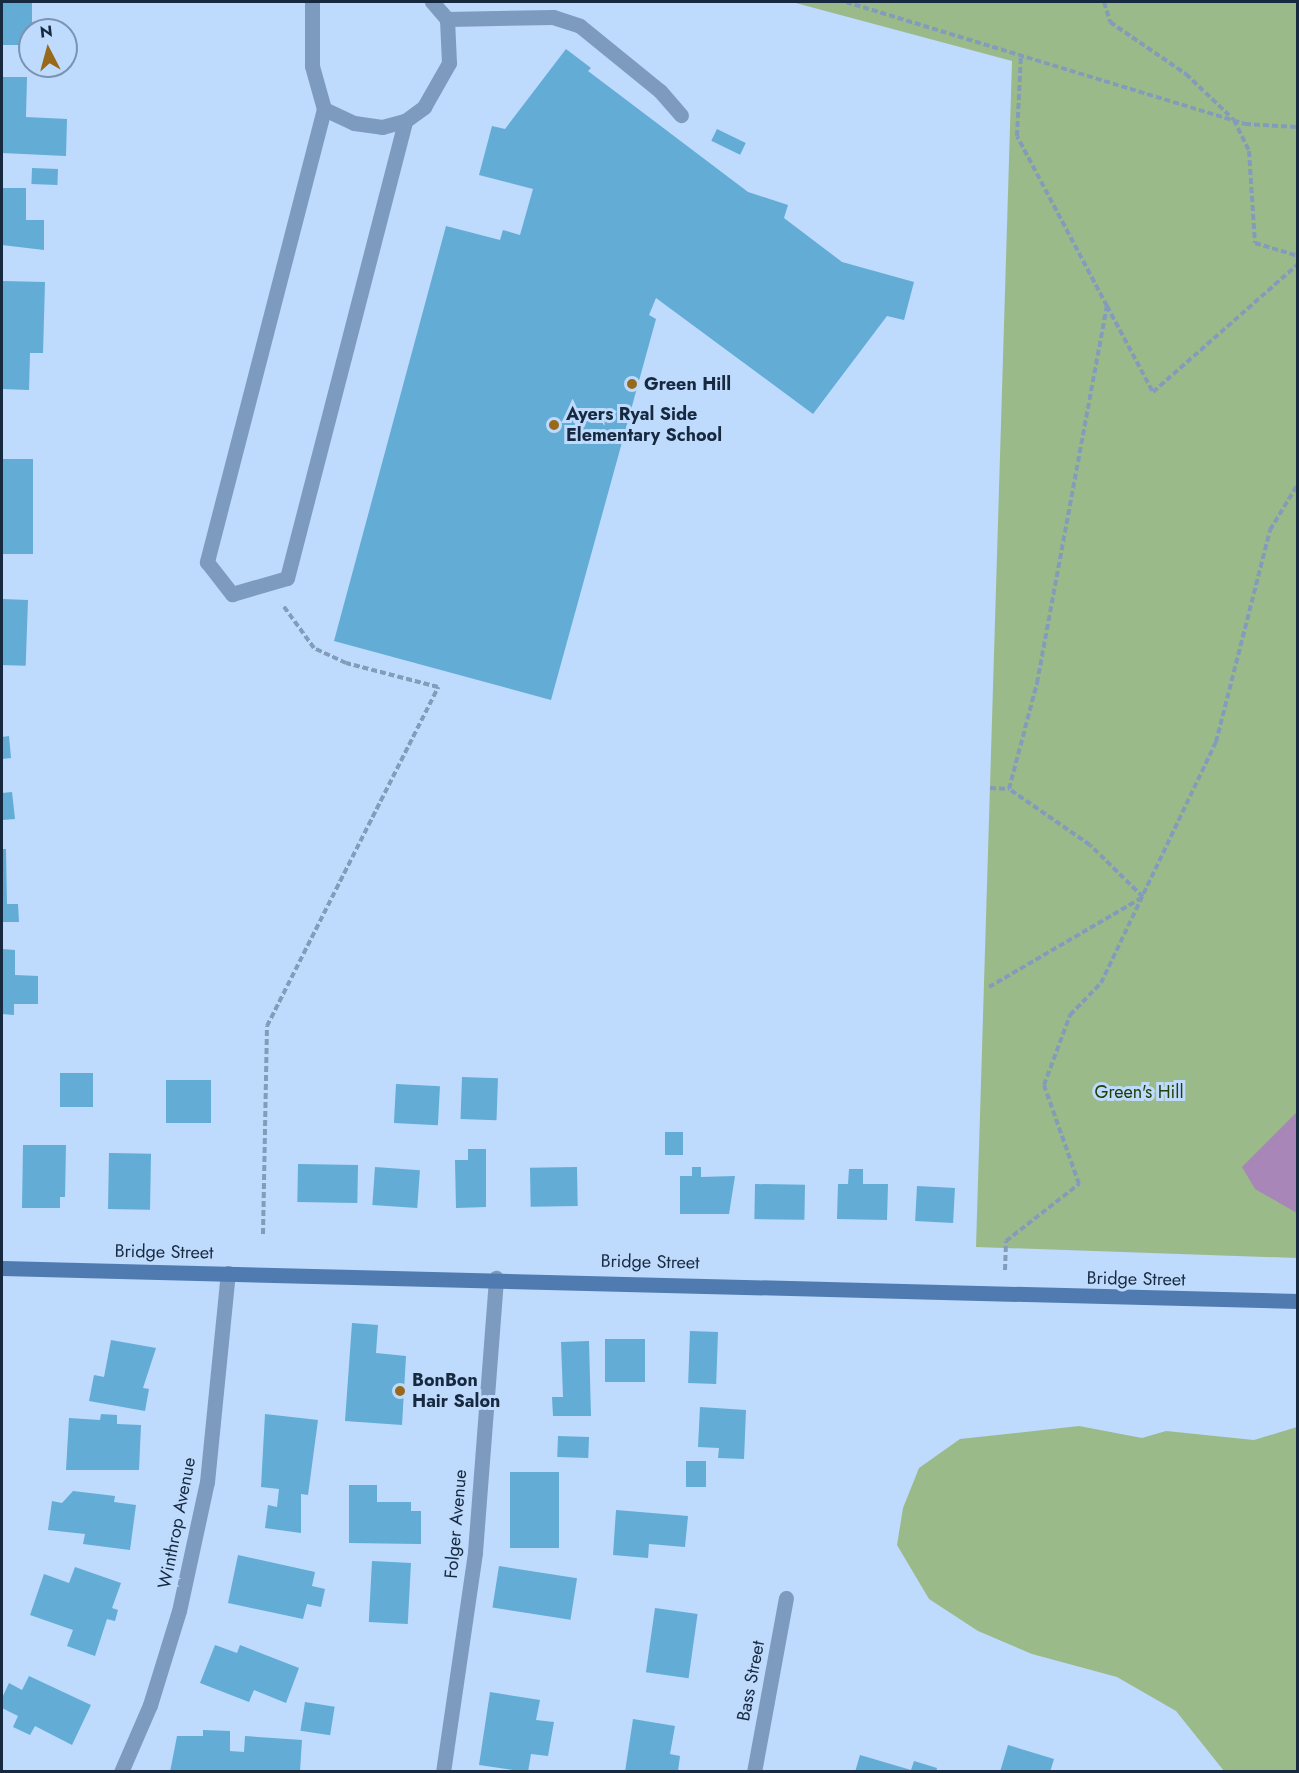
<!DOCTYPE html>
<style>
body{margin:0}
#map{position:relative;width:1299px;height:1773px;overflow:hidden;background:#bedafd;font-family:Jost,sans-serif}
div>[style]{position:absolute}
.green>*{inset:0;background:#9bba8a}
.water>*{inset:0;background:#a886b8}
.building>*{inset:0;background:#62acd5;transform-origin:0 0}
.path>*{height:4px;margin-top:-2px;transform-origin:0;background:repeating-linear-gradient(90deg,#839cba 0 6px,transparent 0 9px)}
.lane>*{height:15px;margin:-7.5px;padding:0 7.5px;transform-origin:7.5px;border-radius:7.5px;background:#7d9abf}
.street>*{height:15px;margin:-7.5px;padding:0 7.5px;transform-origin:7.5px;border-radius:7.5px;background:#7d9abf}
.secondary>*{height:15px;margin:-7.5px;padding:0 7.5px;transform-origin:7.5px;border-radius:7.5px;background:#507bb1}
.dots>*{width:16px;height:16px;translate:-50% -50%;box-sizing:border-box;border:3px solid #bedafd;border-radius:50%}
span{translate:-50% -50%;white-space:nowrap;text-align:center;line-height:1.15;-webkit-text-stroke:6px #bedafd;paint-order:stroke}
.poi-label{font-size:18px;color:#17293f;font-weight:700}
.left{translate:0 -50%;text-align:left}
.park-label{font-size:18px;color:#213f07}
.street-label{font-size:18px;color:#17293f}
.frame{position:absolute;inset:0;border:3px solid #17293f;pointer-events:none}
.north{position:absolute;left:18px;top:18px;width:60px;height:60px;box-sizing:border-box;background:#bedafd;border:2px solid #7b93b1;border-radius:50%;rotate:354deg;font-size:16px;font-weight:700;line-height:24px;text-align:center;color:#17293f}
.north::after{content:'';display:block;margin:auto;width:21px;height:27px;background:#98691a;clip-path:polygon(50% 0,100% 100%,50% 72%,0 100%)}
</style>
<div id="map">
<div class="green">
<div style="clip-path:polygon(792px 2px,1297px 2px,1297px 1258px,976px 1247px,1012px 61px)"></div>
<div style="clip-path:polygon(1079px 1426px,1142px 1438px,1166px 1431px,1254px 1440px,1297px 1427px,1297px 1771px,1224px 1771px,1176px 1711px,1117px 1677px,1032px 1654px,978px 1631px,929px 1599px,897px 1545px,903px 1508px,919px 1468px,960px 1439px)"></div>
</div>
<div class="water">
<div style="clip-path:polygon(1297px 1112px,1297px 1213px,1255px 1189px,1242px 1167px)"></div>
</div>
<div class="building">
<div style="left:2px;top:2px;width:30px;height:43px"></div>
<div style="clip-path:polygon(566px 49px,591px 68px,588px 71px,748px 192px,788px 205px,784px 218px,842px 262px,914px 282px,904px 320px,887px 316px,813px 414px,656px 298px,649px 315px,656px 319px,551px 700px,334px 641px,446px 226px,500px 240px,503px 230px,520px 235px,533px 189px,479px 175px,492px 126px,505px 129px)"></div>
<div style="clip-path:polygon(2px 77px,27px 77px,26px 117px,67px 119px,66px 156px,2px 153px)"></div>
<div style="left:717px;top:129px;width:32px;height:13px;rotate:26deg"></div>
<div style="left:32px;top:168px;width:26px;height:16px;rotate:2deg"></div>
<div style="clip-path:polygon(2px 188px,26px 188px,26px 220px,44px 220px,44px 250px,2px 245px)"></div>
<div style="clip-path:polygon(2px 281px,45px 282px,43px 353px,30px 353px,29px 390px,2px 389px)"></div>
<div style="left:2px;top:459px;width:31px;height:95px"></div>
<div style="left:2px;top:599px;width:26px;height:66px;rotate:2deg"></div>
<div style="clip-path:polygon(9px 736px,11px 758px,2px 759px,2px 737px)"></div>
<div style="clip-path:polygon(12px 792px,15px 819px,2px 820px,2px 793px)"></div>
<div style="clip-path:polygon(2px 849px,6px 849px,7px 904px,18px 904px,19px 922px,2px 922px)"></div>
<div style="clip-path:polygon(2px 949px,15px 950px,15px 975px,38px 976px,38px 1004px,14px 1004px,14px 1015px,2px 1014px)"></div>
<div style="left:60px;top:1073px;width:33px;height:34px"></div>
<div style="left:462px;top:1077px;width:36px;height:42px;rotate:2deg"></div>
<div style="left:166px;top:1080px;width:45px;height:43px"></div>
<div style="left:396px;top:1084px;width:44px;height:39px;rotate:3deg"></div>
<div style="left:665px;top:1132px;width:18px;height:23px"></div>
<div style="clip-path:polygon(23px 1145px,66px 1145px,65px 1197px,60px 1197px,60px 1208px,22px 1208px)"></div>
<div style="clip-path:polygon(468px 1149px,486px 1149px,486px 1207px,456px 1208px,455px 1160px,468px 1160px)"></div>
<div style="left:109px;top:1153px;width:42px;height:56px;rotate:1deg"></div>
<div style="left:298px;top:1164px;width:60px;height:38px;rotate:1deg"></div>
<div style="left:375px;top:1167px;width:45px;height:38px;rotate:4deg"></div>
<div style="left:577px;top:1167px;width:39px;height:47px;rotate:89deg"></div>
<div style="clip-path:polygon(692px 1167px,701px 1167px,701px 1177px,735px 1176px,729px 1214px,680px 1214px,680px 1176px,692px 1176px)"></div>
<div style="clip-path:polygon(849px 1169px,863px 1169px,863px 1184px,888px 1184px,887px 1220px,837px 1219px,838px 1184px,848px 1184px)"></div>
<div style="left:755px;top:1184px;width:50px;height:35px;rotate:1deg"></div>
<div style="left:917px;top:1186px;width:38px;height:35px;rotate:3deg"></div>
<div style="clip-path:polygon(352px 1323px,378px 1325px,376px 1353px,406px 1356px,402px 1425px,345px 1421px)"></div>
<div style="left:690px;top:1331px;width:28px;height:52px;rotate:2deg"></div>
<div style="left:645px;top:1339px;width:43px;height:40px;rotate:90deg"></div>
<div style="clip-path:polygon(111px 1340px,156px 1348px,143px 1388px,149px 1389px,145px 1411px,89px 1401px,94px 1375px,104px 1377px)"></div>
<div style="clip-path:polygon(589px 1341px,591px 1416px,553px 1416px,552px 1397px,563px 1397px,561px 1342px)"></div>
<div style="clip-path:polygon(700px 1407px,746px 1410px,744px 1459px,718px 1458px,719px 1448px,698px 1447px)"></div>
<div style="clip-path:polygon(101px 1414px,117px 1415px,117px 1424px,141px 1425px,139px 1470px,66px 1470px,69px 1418px,100px 1420px)"></div>
<div style="clip-path:polygon(265px 1414px,318px 1420px,308px 1495px,301px 1494px,301px 1533px,265px 1528px,268px 1505px,277px 1507px,279px 1489px,261px 1487px)"></div>
<div style="left:558px;top:1436px;width:31px;height:21px;rotate:2deg"></div>
<div style="left:686px;top:1461px;width:20px;height:26px"></div>
<div style="left:510px;top:1472px;width:49px;height:76px"></div>
<div style="clip-path:polygon(349px 1485px,377px 1485px,377px 1502px,411px 1502px,411px 1511px,421px 1511px,421px 1544px,349px 1543px)"></div>
<div style="clip-path:polygon(73px 1491px,115px 1496px,114px 1502px,136px 1505px,130px 1550px,83px 1544px,85px 1534px,48px 1530px,52px 1501px,62px 1503px)"></div>
<div style="clip-path:polygon(616px 1510px,688px 1516px,685px 1547px,649px 1544px,648px 1558px,613px 1555px)"></div>
<div style="clip-path:polygon(238px 1555px,315px 1572px,312px 1586px,325px 1589px,321px 1607px,307px 1604px,303px 1619px,228px 1603px)"></div>
<div style="left:372px;top:1561px;width:39px;height:61px;rotate:3deg"></div>
<div style="left:499px;top:1566px;width:79px;height:42px;rotate:9deg"></div>
<div style="clip-path:polygon(75px 1567px,121px 1583px,112px 1608px,118px 1610px,115px 1621px,107px 1619px,95px 1656px,67px 1646px,73px 1630px,30px 1615px,44px 1574px,69px 1583px)"></div>
<div style="left:655px;top:1608px;width:43px;height:65px;rotate:8deg"></div>
<div style="clip-path:polygon(215px 1645px,237px 1653px,240px 1645px,299px 1668px,286px 1703px,254px 1690px,249px 1702px,200px 1683px)"></div>
<div style="clip-path:polygon(29px 1676px,91px 1705px,72px 1745px,35px 1726px,30px 1735px,13px 1727px,18px 1716px,2px 1708px,2px 1698px,9px 1683px,22px 1690px)"></div>
<div style="clip-path:polygon(490px 1692px,540px 1700px,536px 1720px,554px 1722px,548px 1756px,531px 1754px,528px 1772px,479px 1765px)"></div>
<div style="left:305px;top:1702px;width:30px;height:29px;rotate:9deg"></div>
<div style="clip-path:polygon(633px 1719px,675px 1726px,670px 1754px,680px 1756px,678px 1771px,625px 1772px)"></div>
<div style="clip-path:polygon(203px 1730px,230px 1731px,230px 1751px,244px 1752px,245px 1736px,302px 1740px,300px 1771px,170px 1772px,177px 1736px,203px 1736px)"></div>
<div style="clip-path:polygon(1008px 1745px,1054px 1759px,1050px 1772px,1000px 1772px)"></div>
<div style="clip-path:polygon(860px 1755px,911px 1770px,914px 1761px,937px 1768px,936px 1772px,855px 1772px)"></div>
</div>
<div class="path">
<div style="left:846px;top:2px;width:417px;rotate:17deg"></div>
<div style="left:1245px;top:124px;width:53px;rotate:3.2deg"></div>
<div style="left:1104px;top:2px;width:21px;rotate:73deg"></div>
<div style="left:1110px;top:22px;width:92px;rotate:34.4deg"></div>
<div style="left:1186px;top:74px;width:66px;rotate:43.8deg"></div>
<div style="left:1234px;top:120px;width:34px;rotate:64deg"></div>
<div style="left:1249px;top:151px;width:92px;rotate:86.3deg"></div>
<div style="left:1255px;top:243px;width:45px;rotate:16.8deg"></div>
<div style="left:1107px;top:306px;width:98px;rotate:61.9deg"></div>
<div style="left:1153px;top:392px;width:193px;rotate:-41.4deg"></div>
<div style="left:990px;top:788px;width:19px;rotate:3deg"></div>
<div style="left:989px;top:987px;width:178px;rotate:-30.3deg"></div>
<div style="left:1143px;top:897px;width:74px;rotate:-135.5deg"></div>
<div style="left:1090px;top:845px;width:98px;rotate:-145.3deg"></div>
<div style="left:1009px;top:789px;width:110px;rotate:-75.2deg"></div>
<div style="left:1037px;top:683px;width:383px;rotate:-79.5deg"></div>
<div style="left:1107px;top:306px;width:192px;rotate:-117.9deg"></div>
<div style="left:1017px;top:136px;width:81px;rotate:-87.2deg"></div>
<div style="left:263px;top:1234px;width:208px;rotate:-88.9deg"></div>
<div style="left:267px;top:1026px;width:380px;rotate:-63.2deg"></div>
<div style="left:438px;top:687px;width:95px;rotate:-165.4deg"></div>
<div style="left:346px;top:663px;width:35px;rotate:-155deg"></div>
<div style="left:314px;top:648px;width:54px;rotate:-126deg"></div>
<div style="left:1005px;top:1270px;width:29px;rotate:-88deg"></div>
<div style="left:1006px;top:1241px;width:93px;rotate:-38deg"></div>
<div style="left:1079px;top:1184px;width:105px;rotate:-109.5deg"></div>
<div style="left:1044px;top:1085px;width:75px;rotate:-69.6deg"></div>
<div style="left:1070px;top:1015px;width:45px;rotate:-45.9deg"></div>
<div style="left:1101px;top:983px;width:267px;rotate:-64.5deg"></div>
<div style="left:1216px;top:742px;width:219px;rotate:-75.7deg"></div>
<div style="left:1270px;top:530px;width:54px;rotate:-58.7deg"></div>
</div>
<div class="lane">
<div style="left:447px;top:19px;width:106px;rotate:-1.1deg"></div>
<div style="left:553px;top:17px;width:28px;rotate:18deg"></div>
<div style="left:580px;top:26px;width:103px;rotate:39.1deg"></div>
<div style="left:660px;top:91px;width:32px;rotate:49deg"></div>
<div style="left:324px;top:109px;width:468px;rotate:104.5deg"></div>
<div style="left:207px;top:562px;width:41px;rotate:52deg"></div>
<div style="left:232px;top:594px;width:57px;rotate:-16.2deg"></div>
<div style="left:287px;top:578px;width:472px;rotate:-75.5deg"></div>
</div>
<div class="street">
<div style="left:312px;top:2px;width:64px;rotate:90deg"></div>
<div style="left:312px;top:66px;width:45px;rotate:74.4deg"></div>
<div style="left:324px;top:109px;width:33px;rotate:25deg"></div>
<div style="left:354px;top:123px;width:28px;rotate:8deg"></div>
<div style="left:382px;top:127px;width:24px;rotate:-15deg"></div>
<div style="left:405px;top:121px;width:24px;rotate:-36deg"></div>
<div style="left:424px;top:107px;width:51px;rotate:-60.4deg"></div>
<div style="left:449px;top:63px;width:44px;rotate:-92.6deg"></div>
<div style="left:447px;top:19px;width:23px;rotate:-131deg"></div>
<div style="left:121px;top:1772px;width:73px;rotate:-66.6deg"></div>
<div style="left:150px;top:1705px;width:98px;rotate:-72.9deg"></div>
<div style="left:179px;top:1611px;width:132px;rotate:-77.8deg"></div>
<div style="left:207px;top:1482px;width:210px;rotate:-84.3deg"></div>
<div style="left:443px;top:1772px;width:222px;rotate:-81.7deg"></div>
<div style="left:475px;top:1552px;width:275px;rotate:-85.6deg"></div>
<div style="left:754px;top:1772px;width:177px;rotate:-79.6deg"></div>
</div>
<div class="secondary">
<div style="left:2px;top:1268px;width:1296px;rotate:1.46deg"></div>
</div>
<div class="dots">
<div style="left:632px;top:384px;background:#98691a"></div>
<div style="left:554px;top:425px;background:#98691a"></div>
<div style="left:400px;top:1391px;background:#98691a"></div>
</div>
<div class="poi-label">
<span class="left" style="left:644px;top:384px">Green Hill</span>
<span class="left" style="left:566px;top:425px">Ayers Ryal Side<br>Elementary School</span>
<span class="left" style="left:412px;top:1391px">BonBon<br>Hair Salon</span>
</div>
<div class="park-label">
<span style="left:1139px;top:1092px">Green's Hill</span>
</div>
<div class="street-label">
<span style="left:164px;top:1252px;rotate:1deg">Bridge Street</span>
<span style="left:650px;top:1262px;rotate:1deg">Bridge Street</span>
<span style="left:1136px;top:1279px;rotate:1deg">Bridge Street</span>
<span style="left:177px;top:1523px;rotate:-79deg">Winthrop Avenue</span>
<span style="left:456px;top:1524px;rotate:-85deg">Folger Avenue</span>
<span style="left:751px;top:1681px;rotate:-79deg">Bass Street</span>
</div>
<div class="frame"></div>
<div class="north">N</div>
</div>
